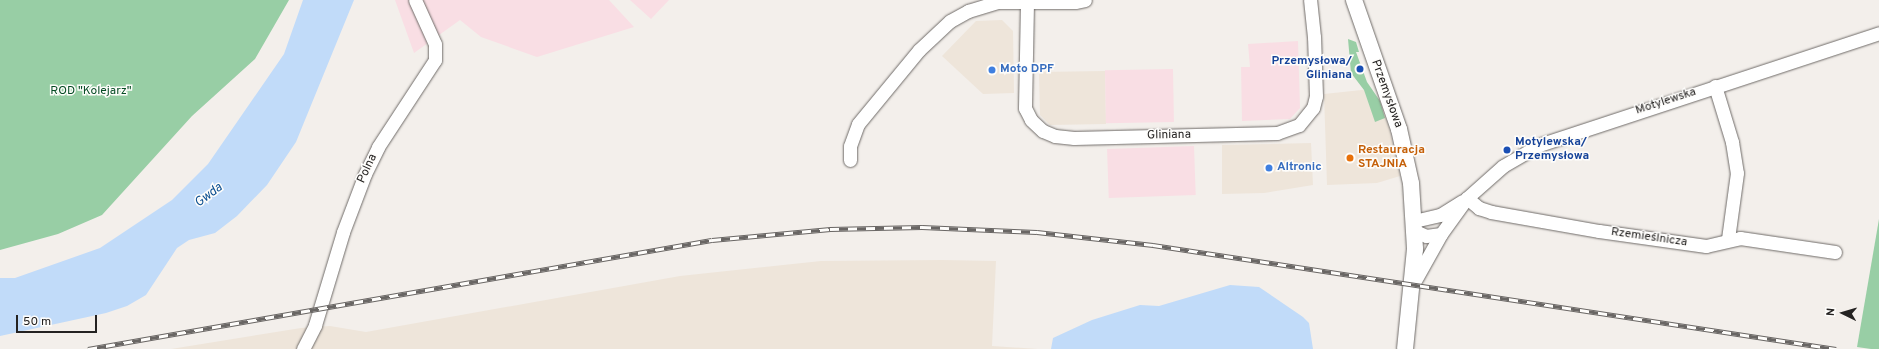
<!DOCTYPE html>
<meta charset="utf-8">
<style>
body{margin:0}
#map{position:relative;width:1879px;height:349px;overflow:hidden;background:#f3efeb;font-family:Overpass,sans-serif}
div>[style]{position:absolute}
.built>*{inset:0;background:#eee5da}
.industrial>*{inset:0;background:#f9dee4;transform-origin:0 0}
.green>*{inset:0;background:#98cea5}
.water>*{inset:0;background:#c1dbf9}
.roads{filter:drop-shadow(0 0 1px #6f6b68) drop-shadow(0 0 1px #6f6b68)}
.minor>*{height:13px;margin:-6.5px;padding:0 6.5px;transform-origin:6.5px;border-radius:6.5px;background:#fff}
.tertiary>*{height:16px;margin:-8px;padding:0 8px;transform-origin:8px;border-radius:8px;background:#fff}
.rail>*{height:4.5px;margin-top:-2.25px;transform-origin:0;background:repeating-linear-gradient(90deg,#fefdfb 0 9px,#696664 0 18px);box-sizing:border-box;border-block:1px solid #696664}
.dots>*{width:11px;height:11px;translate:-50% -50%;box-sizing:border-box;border:2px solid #fefdfb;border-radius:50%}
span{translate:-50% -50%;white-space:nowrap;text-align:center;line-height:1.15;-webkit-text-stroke:3px #fefdfb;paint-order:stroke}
.transit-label{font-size:12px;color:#164399;font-weight:700}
.right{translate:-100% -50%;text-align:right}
.left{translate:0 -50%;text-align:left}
.shop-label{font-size:12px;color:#366cbe;font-weight:700}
.park-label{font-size:12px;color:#044b23}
.street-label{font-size:12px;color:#242221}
.food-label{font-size:12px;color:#c56008;font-weight:700}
.water-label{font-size:13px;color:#0a4e90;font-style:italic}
.north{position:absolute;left:1823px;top:293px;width:40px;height:40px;-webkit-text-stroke:3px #fefdfb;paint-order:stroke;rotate:275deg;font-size:11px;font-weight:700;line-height:16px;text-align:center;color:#242221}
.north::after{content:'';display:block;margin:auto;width:14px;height:18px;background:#242221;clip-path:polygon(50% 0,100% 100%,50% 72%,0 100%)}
.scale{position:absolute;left:16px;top:315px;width:81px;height:18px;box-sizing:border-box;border:2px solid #242221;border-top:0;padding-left:5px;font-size:12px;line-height:14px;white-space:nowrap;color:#242221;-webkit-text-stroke:3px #fefdfb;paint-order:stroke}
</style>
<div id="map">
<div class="built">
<div style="clip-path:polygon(1002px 20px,1013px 31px,1014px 93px,983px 94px,942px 56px,976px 21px)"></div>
<div style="clip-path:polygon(1105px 71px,1106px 124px,1050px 125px,1040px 115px,1039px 72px)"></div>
<div style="clip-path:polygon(1371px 89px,1380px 101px,1390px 131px,1400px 176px,1377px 183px,1327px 185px,1324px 94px)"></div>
<div style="clip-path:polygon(1311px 143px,1313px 185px,1264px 193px,1222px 194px,1222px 145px)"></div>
<div style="clip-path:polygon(942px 260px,996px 261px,992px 346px,1038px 349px,171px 349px,301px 328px,330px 326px,366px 332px,680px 276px,821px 261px)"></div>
</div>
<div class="industrial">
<div style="clip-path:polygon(395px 0,609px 0,634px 27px,537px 57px,481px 37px,460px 20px,414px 53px)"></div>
<div style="clip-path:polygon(630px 0,669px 0,651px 19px)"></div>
<div style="clip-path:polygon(1298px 41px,1300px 108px,1290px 119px,1242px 121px,1241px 67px,1250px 67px,1248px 44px)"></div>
<div style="left:1173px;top:69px;width:53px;height:68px;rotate:89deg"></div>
<div style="left:1194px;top:146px;width:49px;height:87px;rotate:88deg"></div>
</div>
<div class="green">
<div style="clip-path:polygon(0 0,289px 0,255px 59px,192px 116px,102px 215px,58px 234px,0 250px)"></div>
<div style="clip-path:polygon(1348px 39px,1356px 42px,1359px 52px,1356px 52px,1367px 82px,1380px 101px,1385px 118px,1375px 122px,1364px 90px,1351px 73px)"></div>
<div style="clip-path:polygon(1879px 219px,1879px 349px,1871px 349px,1857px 347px)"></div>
</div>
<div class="water">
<div style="clip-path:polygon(303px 0,354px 0,296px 142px,267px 185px,237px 216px,215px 233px,189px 240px,177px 248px,146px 295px,127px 306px,106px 313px,0 336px,0 278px,15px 278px,100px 248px,172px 200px,208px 164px,284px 54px)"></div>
<div style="clip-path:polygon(1230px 285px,1259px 287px,1303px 317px,1309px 323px,1313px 349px,1051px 349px,1053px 338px,1092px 320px,1140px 305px,1159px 306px)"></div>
</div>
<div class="roads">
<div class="minor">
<div style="left:1027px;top:3px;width:105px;rotate:91.1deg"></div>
<div style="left:1025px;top:108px;width:13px;rotate:63deg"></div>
<div style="left:1031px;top:120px;width:16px;rotate:43deg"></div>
<div style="left:1043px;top:131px;width:13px;rotate:23deg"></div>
<div style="left:1055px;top:136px;width:19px;rotate:6deg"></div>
<div style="left:1074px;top:138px;width:203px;rotate:-1.4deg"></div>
<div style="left:1277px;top:133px;width:23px;rotate:-20deg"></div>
<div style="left:1299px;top:125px;width:22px;rotate:-51deg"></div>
<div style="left:1313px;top:108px;width:12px;rotate:-76deg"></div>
<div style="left:1316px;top:96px;width:59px;rotate:-91.9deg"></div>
<div style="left:1314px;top:37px;width:37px;rotate:-96deg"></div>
<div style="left:1715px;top:86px;width:59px;rotate:73.1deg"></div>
<div style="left:1732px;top:142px;width:31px;rotate:81deg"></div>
<div style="left:1737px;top:173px;width:67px;rotate:97.8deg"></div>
<div style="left:850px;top:160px;width:14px;rotate:-90deg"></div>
<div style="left:850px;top:146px;width:23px;rotate:-70deg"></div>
<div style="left:858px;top:124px;width:96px;rotate:-50.5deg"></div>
<div style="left:919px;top:50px;width:42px;rotate:-43.1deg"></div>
<div style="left:950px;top:21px;width:21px;rotate:-29deg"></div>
<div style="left:968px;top:11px;width:30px;rotate:-17deg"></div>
<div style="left:997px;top:2px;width:78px"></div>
<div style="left:1075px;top:2px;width:10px;rotate:-11deg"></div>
<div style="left:1467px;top:198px;width:16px;rotate:40deg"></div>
<div style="left:1479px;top:208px;width:13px;rotate:18deg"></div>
<div style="left:1491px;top:212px;width:110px;rotate:10deg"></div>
<div style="left:1599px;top:231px;width:108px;rotate:8deg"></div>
<div style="left:1706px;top:246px;width:35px;rotate:-13deg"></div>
<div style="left:1740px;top:238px;width:96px;rotate:8.4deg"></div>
<div style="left:1414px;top:221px;width:27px;rotate:-13deg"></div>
<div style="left:1440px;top:215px;width:26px;rotate:-32deg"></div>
<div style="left:1415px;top:231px;width:12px;rotate:24deg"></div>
<div style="left:1426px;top:236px;width:15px;rotate:-8deg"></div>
<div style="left:1413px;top:284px;width:57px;rotate:-60.8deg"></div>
<div style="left:1441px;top:234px;width:44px;rotate:-54.2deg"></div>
<div style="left:1467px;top:198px;width:48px;rotate:-41.6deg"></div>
<div style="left:1503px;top:166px;width:42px;rotate:-30.3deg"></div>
<div style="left:1539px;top:145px;width:358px;rotate:-18.2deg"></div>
<div style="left:303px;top:349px;width:27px;rotate:-63deg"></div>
<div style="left:315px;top:325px;width:97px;rotate:-73.2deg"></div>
<div style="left:343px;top:232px;width:62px;rotate:-69.2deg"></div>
<div style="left:365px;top:174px;width:30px;rotate:-64deg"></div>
<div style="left:378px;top:147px;width:104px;rotate:-56.8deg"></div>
<div style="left:435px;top:60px;width:16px;rotate:-90deg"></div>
<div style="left:435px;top:44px;width:48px;rotate:-114.4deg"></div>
</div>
<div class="tertiary">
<div style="left:1354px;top:0;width:137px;rotate:70.8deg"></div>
<div style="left:1399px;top:129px;width:55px;rotate:77.5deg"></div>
<div style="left:1411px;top:183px;width:66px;rotate:86.5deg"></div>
<div style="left:1415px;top:249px;width:100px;rotate:95.7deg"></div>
</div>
</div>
<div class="rail">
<div style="left:88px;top:349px;width:633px;rotate:-9.91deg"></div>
<div style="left:712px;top:240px;width:119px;rotate:-5.3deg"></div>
<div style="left:830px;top:229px;width:92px;rotate:-1.2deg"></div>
<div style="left:922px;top:227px;width:115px;rotate:2.5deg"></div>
<div style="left:1037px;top:232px;width:117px;rotate:6.4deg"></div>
<div style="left:1153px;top:245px;width:691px;rotate:8.66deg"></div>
</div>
<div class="dots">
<div style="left:1360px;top:69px;background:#1a4fb4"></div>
<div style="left:992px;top:70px;background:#3f7fe0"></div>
<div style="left:1507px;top:150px;background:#1a4fb4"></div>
<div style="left:1350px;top:158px;background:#e8710a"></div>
<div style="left:1269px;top:168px;background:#3f7fe0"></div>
</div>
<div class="transit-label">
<span class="right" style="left:1352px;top:69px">Przemysłowa/<br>Gliniana</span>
<span class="left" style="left:1515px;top:150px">Motylewska/<br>Przemysłowa</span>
</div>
<div class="shop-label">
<span class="left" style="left:1000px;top:70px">Moto DPF</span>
<span class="left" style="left:1277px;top:168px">Altronic</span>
</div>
<div class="park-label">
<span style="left:91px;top:92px">ROD "Kolejarz"</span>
</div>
<div class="street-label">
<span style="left:1386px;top:94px;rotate:70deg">Przemysłowa</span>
<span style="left:1666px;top:102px;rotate:-18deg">Motylewska</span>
<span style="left:1169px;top:136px;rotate:-1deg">Gliniana</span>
<span style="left:368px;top:169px;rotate:-65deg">Polna</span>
<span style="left:1649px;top:238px;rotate:8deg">Rzemieślnicza</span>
</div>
<div class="food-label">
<span class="left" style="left:1358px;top:158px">Restauracja<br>STAJNIA</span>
</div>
<div class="water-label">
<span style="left:209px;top:196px;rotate:-37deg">Gwda</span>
</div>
<div class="north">N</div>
<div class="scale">50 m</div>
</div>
